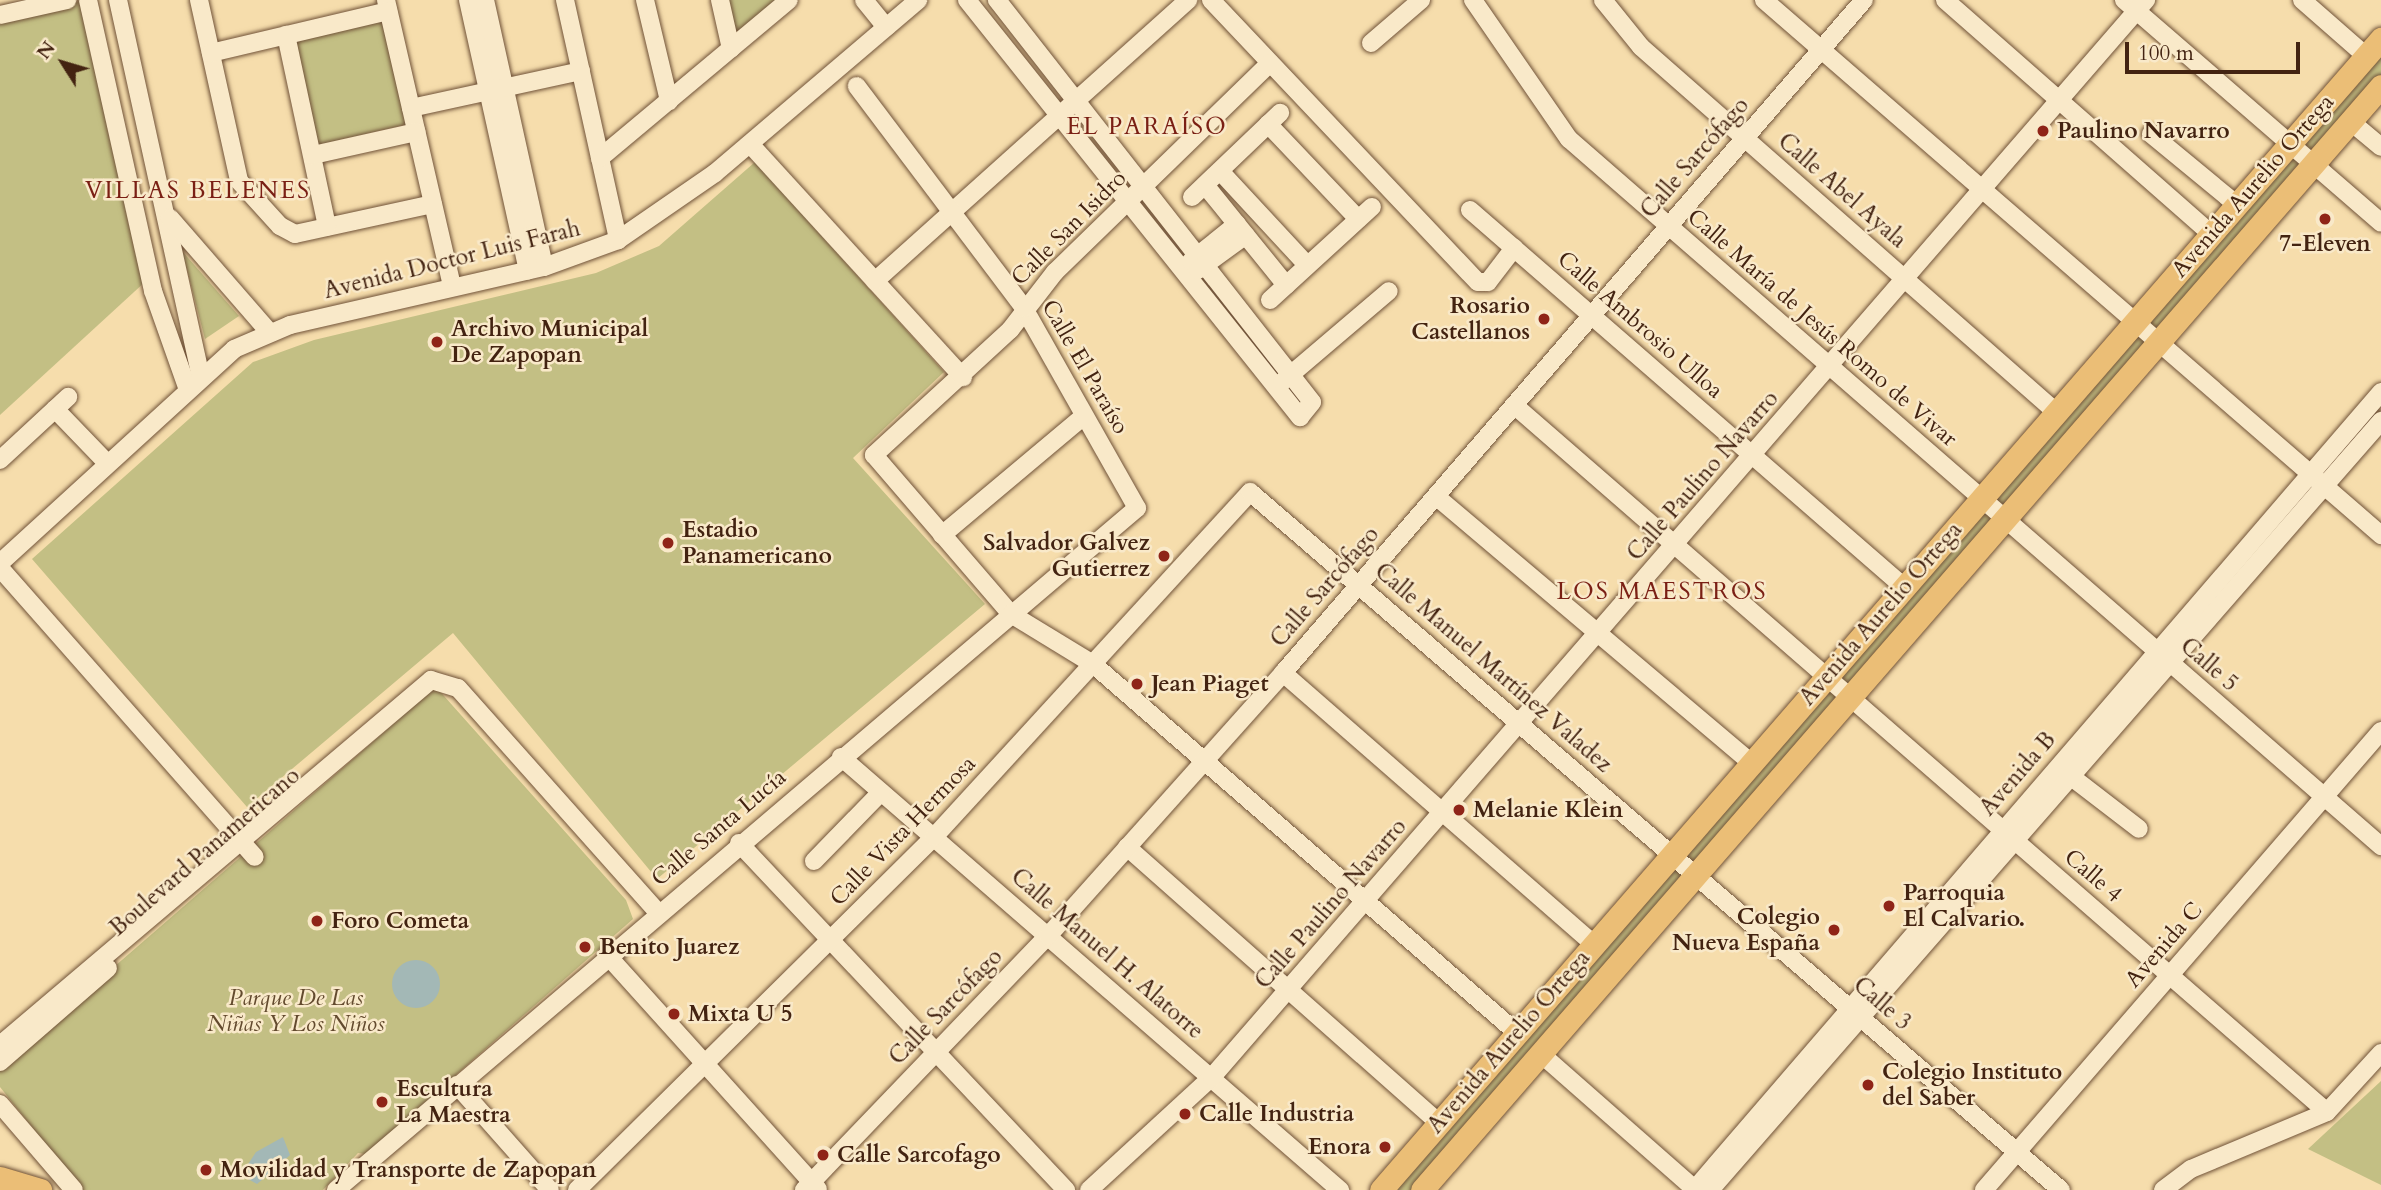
<!DOCTYPE html>
<meta charset="utf-8">
<style>
body{margin:0}
#map{position:relative;width:2381px;height:1190px;overflow:hidden;background:#f6ddac;font-family:Cardo,serif}
div>[style]{position:absolute}
.green>*{inset:0;background:#c3bf84;transform-origin:0 0}
.water>*{inset:0;background:#a3b8b6}
.round{border-radius:50%}
.roads{filter:drop-shadow(0 0 2px #705238) drop-shadow(0 0 2px #705238)}
.minor>*{height:18px;margin:-9px;padding:0 9px;transform-origin:9px;border-radius:9px;background:#f9e9c9}
.major>*{height:23px;margin:-11.5px;padding:0 11.5px;transform-origin:11.5px;border-radius:11.5px;background:#ebbe76}
.dots>*{width:19px;height:19px;translate:-50% -50%;box-sizing:border-box;border:4px solid #f9e9c9;border-radius:50%}
span{translate:-50% -50%;white-space:nowrap;text-align:center;line-height:1.15;-webkit-text-stroke:5px #f9e9c9;paint-order:stroke}
.poi-label{font-size:23px;color:#432311;font-weight:700}
.left{translate:0 -50%;text-align:left}
.right{translate:-100% -50%;text-align:right}
.street-label{font-size:23px;color:#432311}
.park-label{font-size:23px;color:#634a2e;font-style:italic}
.neighbourhood-label{font-size:24px;color:#7a1f14;letter-spacing:2px}
.north{position:absolute;left:28px;top:28px;width:70px;height:70px;-webkit-text-stroke:5px #f9e9c9;paint-order:stroke;rotate:307deg;font-size:19px;font-weight:700;line-height:28px;text-align:center;color:#432311}
.north::after{content:'';display:block;margin:auto;width:24px;height:32px;background:#432311;clip-path:polygon(50% 0,100% 100%,50% 72%,0 100%)}
.scale{position:absolute;left:2125px;top:42px;width:175px;height:32px;box-sizing:border-box;border:4px solid #432311;border-top:0;padding-left:9px;font-size:21px;line-height:24px;white-space:nowrap;color:#432311;-webkit-text-stroke:5px #f9e9c9;paint-order:stroke}
</style>
<div id="map">
<div class="green">
<div style="clip-path:polygon(84px 0,146px 281px,0 415px,0 24px)"></div>
<div style="clip-path:polygon(725px 0,780px 0,735px 38px)"></div>
<div style="left:383px;top:17px;width:110px;height:93px;rotate:77deg"></div>
<div style="clip-path:polygon(2381px 42px,2381px 85px,2314px 163px,2299px 139px)"></div>
<div style="clip-path:polygon(2295px 156px,2307px 166px,2163px 337px,2146px 322px)"></div>
<div style="clip-path:polygon(755px 162px,944px 372px,853px 458px,985px 604px,657px 879px,453px 633px,247px 807px,32px 559px,253px 362px,314px 340px,596px 273px,659px 246px)"></div>
<div style="clip-path:polygon(182px 251px,239px 316px,205px 339px)"></div>
<div style="clip-path:polygon(2139px 335px,2150px 340px,1856px 689px,1839px 679px)"></div>
<div style="clip-path:polygon(436px 687px,626px 900px,633px 919px,366px 1154px,358px 1153px,323px 1190px,82px 1190px,0 1087px,0 1066px)"></div>
<div style="clip-path:polygon(1826px 687px,1842px 695px,1697px 872px,1687px 866px,1684px 849px)"></div>
<div style="clip-path:polygon(1674px 867px,1684px 873px,1421px 1190px,1388px 1190px)"></div>
<div style="clip-path:polygon(2381px 1081px,2381px 1185px,2308px 1149px)"></div>
</div>
<div class="water">
<div class="round" style="left:392px;top:960px;width:48px;height:48px"></div>
<div style="clip-path:polygon(283px 1137px,290px 1155px,274px 1170px,257px 1184px,241px 1175px,256px 1152px)"></div>
</div>
<div class="roads">
<div class="minor">
<div style="left:88px;top:0;width:298px;rotate:77.4deg"></div>
<div style="left:153px;top:291px;width:102px;rotate:70.5deg"></div>
<div style="left:118px;top:0;width:383px;rotate:77.6deg"></div>
<div style="left:199px;top:0;width:185px;rotate:77.5deg"></div>
<div style="left:239px;top:181px;width:61px;rotate:47.7deg"></div>
<div style="left:280px;top:226px;width:17px;rotate:28deg"></div>
<div style="left:295px;top:234px;width:141px;rotate:-12.3deg"></div>
<div style="left:386px;top:0;width:294px;rotate:77deg"></div>
<div style="left:468px;top:0;width:277px;rotate:77.5deg"></div>
<div style="left:485px;top:0;width:273px;rotate:77.5deg"></div>
<div style="left:565px;top:0;width:246px;rotate:77.5deg"></div>
<div style="left:645px;top:0;width:104px;rotate:76.6deg"></div>
<div style="left:720px;top:0;width:50px;rotate:77.3deg"></div>
<div style="left:864px;top:0;width:35px;rotate:51deg"></div>
<div style="left:967px;top:0;width:534px;rotate:51.39deg"></div>
<div style="left:1300px;top:417px;width:19px;rotate:-51deg"></div>
<div style="left:1312px;top:402px;width:511px;rotate:-128.08deg"></div>
<div style="left:1211px;top:0;width:388px;rotate:46.6deg"></div>
<div style="left:1478px;top:282px;width:10px"></div>
<div style="left:1488px;top:282px;width:43px;rotate:-52.6deg"></div>
<div style="left:1473px;top:0;width:169px;rotate:55.4deg"></div>
<div style="left:1569px;top:139px;width:1077px;rotate:41.05deg"></div>
<div style="left:1603px;top:0;width:60px;rotate:51deg"></div>
<div style="left:1641px;top:47px;width:553px;rotate:41.33deg"></div>
<div style="left:1764px;top:0;width:817px;rotate:40.93deg"></div>
<div style="left:1945px;top:0;width:354px;rotate:41.3deg"></div>
<div style="left:2124px;top:0;width:340px;rotate:40.9deg"></div>
<div style="left:2302px;top:0;width:85px;rotate:41.2deg"></div>
<div style="left:0;top:15px;width:69px;rotate:-12.6deg"></div>
<div style="left:286px;top:35px;width:196px;rotate:77.9deg"></div>
<div style="left:1371px;top:43px;width:66px;rotate:-40.7deg"></div>
<div style="left:211px;top:53px;width:182px;rotate:-13.3deg"></div>
<div style="left:1270px;top:63px;width:300px;rotate:135.8deg"></div>
<div style="left:1055px;top:272px;width:73px;rotate:127.8deg"></div>
<div style="left:1010px;top:330px;width:185px;rotate:137.4deg"></div>
<div style="left:874px;top:455px;width:210px;rotate:49.3deg"></div>
<div style="left:1011px;top:614px;width:96px;rotate:31.4deg"></div>
<div style="left:1093px;top:664px;width:562px;rotate:41.03deg"></div>
<div style="left:411px;top:108px;width:174px;rotate:-12.3deg"></div>
<div style="left:2350px;top:121px;width:40px;rotate:40deg"></div>
<div style="left:1268px;top:124px;width:131px;rotate:46.5deg"></div>
<div style="left:2151px;top:134px;width:112px;rotate:39.5deg"></div>
<div style="left:750px;top:144px;width:316px;rotate:47.6deg"></div>
<div style="left:313px;top:155px;width:106px;rotate:-12.6deg"></div>
<div style="left:600px;top:158px;width:246px;rotate:-39.9deg"></div>
<div style="left:1220px;top:171px;width:128px;rotate:47.2deg"></div>
<div style="left:1205px;top:185px;width:129px;rotate:51deg"></div>
<div style="left:1192px;top:197px;width:122px;rotate:-43.7deg"></div>
<div style="left:1470px;top:210px;width:575px;rotate:40.98deg"></div>
<div style="left:170px;top:218px;width:151px;rotate:49deg"></div>
<div style="left:1191px;top:261px;width:59px;rotate:-38.8deg"></div>
<div style="left:1198px;top:270px;width:59px;rotate:-36.1deg"></div>
<div style="left:875px;top:281px;width:421px;rotate:-41.9deg"></div>
<div style="left:1270px;top:300px;width:138px;rotate:-42.4deg"></div>
<div style="left:1282px;top:382px;width:140px;rotate:-40.4deg"></div>
<div style="left:1514px;top:405px;width:1077px;rotate:41.01deg"></div>
<div style="left:55px;top:409px;width:75px;rotate:46.1deg"></div>
<div style="left:0;top:460px;width:93px;rotate:-42.8deg"></div>
<div style="left:1438px;top:498px;width:411px;rotate:40.2deg"></div>
<div style="left:942px;top:535px;width:185px;rotate:-40deg"></div>
<div style="left:0;top:563px;width:317px;rotate:-42.4deg"></div>
<div style="left:234px;top:349px;width:61px;rotate:-23.2deg"></div>
<div style="left:290px;top:325px;width:261px;rotate:-12.9deg"></div>
<div style="left:544px;top:267px;width:79px;rotate:-20deg"></div>
<div style="left:618px;top:240px;width:118px;rotate:-34.6deg"></div>
<div style="left:715px;top:173px;width:267px;rotate:-40.4deg"></div>
<div style="left:0;top:568px;width:385px;rotate:48.6deg"></div>
<div style="left:1283px;top:673px;width:413px;rotate:41.1deg"></div>
<div style="left:841px;top:757px;width:661px;rotate:40.95deg"></div>
<div style="left:2069px;top:775px;width:88px;rotate:37.6deg"></div>
<div style="left:739px;top:843px;width:477px;rotate:46.7deg"></div>
<div style="left:1127px;top:847px;width:417px;rotate:41.5deg"></div>
<div style="left:814px;top:861px;width:96px;rotate:-45.8deg"></div>
<div style="left:607px;top:955px;width:315px;rotate:48deg"></div>
<div style="left:0;top:1045px;width:565px;rotate:-40.26deg"></div>
<div style="left:431px;top:680px;width:28px;rotate:17deg"></div>
<div style="left:458px;top:688px;width:299px;rotate:48.3deg"></div>
<div style="left:1541px;top:1054px;width:206px;rotate:41.3deg"></div>
<div style="left:0;top:1062px;width:143px;rotate:-41deg"></div>
<div style="left:457px;top:1085px;width:140px;rotate:48.5deg"></div>
<div style="left:0;top:1104px;width:113px;rotate:49.3deg"></div>
<div style="left:336px;top:1190px;width:1052px;rotate:-40.41deg"></div>
<div style="left:1137px;top:508px;width:230px;rotate:-119.5deg"></div>
<div style="left:1024px;top:308px;width:278px;rotate:-127deg"></div>
<div style="left:577px;top:1190px;width:502px;rotate:-44.68deg"></div>
<div style="left:934px;top:837px;width:468px;rotate:-47.5deg"></div>
<div style="left:1250px;top:492px;width:1070px;rotate:40.72deg"></div>
<div style="left:804px;top:1190px;width:352px;rotate:-46.2deg"></div>
<div style="left:1048px;top:936px;width:353px;rotate:-48.2deg"></div>
<div style="left:1283px;top:673px;width:889px;rotate:-49.2deg"></div>
<div style="left:1089px;top:1190px;width:167px;rotate:-42.6deg"></div>
<div style="left:1212px;top:1077px;width:1426px;rotate:-49.07deg"></div>
<div style="left:1694px;top:1190px;width:1053px;rotate:-49.27deg"></div>
<div style="left:1710px;top:1190px;width:1021px;rotate:-48.89deg"></div>
<div style="left:1984px;top:1190px;width:607px;rotate:-49.14deg"></div>
<div style="left:2163px;top:1190px;width:35px;rotate:-37deg"></div>
<div style="left:2191px;top:1169px;width:147px;rotate:-22.7deg"></div>
<div style="left:2327px;top:1112px;width:80px;rotate:-47.5deg"></div>
</div>
<div class="major">
<div style="left:0;top:1178px;width:42px;rotate:16.7deg"></div>
<div style="left:1381px;top:1190px;width:1525px;rotate:-49.02deg"></div>
<div style="left:1422px;top:1190px;width:1462px;rotate:-49.02deg"></div>
</div>
</div>
<div class="dots">
<div style="left:2043px;top:131px;background:#8f2418"></div>
<div style="left:2325px;top:219px;background:#8f2418"></div>
<div style="left:1544px;top:319px;background:#8f2418"></div>
<div style="left:437px;top:342px;background:#8f2418"></div>
<div style="left:668px;top:543px;background:#8f2418"></div>
<div style="left:1164px;top:556px;background:#8f2418"></div>
<div style="left:1137px;top:684px;background:#8f2418"></div>
<div style="left:1459px;top:810px;background:#8f2418"></div>
<div style="left:1889px;top:906px;background:#8f2418"></div>
<div style="left:317px;top:921px;background:#8f2418"></div>
<div style="left:1834px;top:930px;background:#8f2418"></div>
<div style="left:585px;top:947px;background:#8f2418"></div>
<div style="left:674px;top:1014px;background:#8f2418"></div>
<div style="left:1868px;top:1085px;background:#8f2418"></div>
<div style="left:382px;top:1102px;background:#8f2418"></div>
<div style="left:1185px;top:1114px;background:#8f2418"></div>
<div style="left:1385px;top:1147px;background:#8f2418"></div>
<div style="left:823px;top:1155px;background:#8f2418"></div>
<div style="left:206px;top:1170px;background:#8f2418"></div>
</div>
<div class="poi-label">
<span class="left" style="left:2057px;top:131px">Paulino Navarro</span>
<span style="left:2325px;top:244px">7-Eleven</span>
<span class="right" style="left:1530px;top:319px">Rosario<br>Castellanos</span>
<span class="left" style="left:451px;top:342px">Archivo Municipal<br>De Zapopan</span>
<span class="left" style="left:682px;top:543px">Estadio<br>Panamericano</span>
<span class="right" style="left:1150px;top:556px">Salvador Galvez<br>Gutierrez</span>
<span class="left" style="left:1151px;top:684px">Jean Piaget</span>
<span class="left" style="left:1473px;top:810px">Melanie Klein</span>
<span class="left" style="left:1903px;top:906px">Parroquia<br>El Calvario.</span>
<span class="right" style="left:1820px;top:930px">Colegio<br>Nueva España</span>
<span class="left" style="left:331px;top:921px">Foro Cometa</span>
<span class="left" style="left:599px;top:947px">Benito Juarez</span>
<span class="left" style="left:688px;top:1014px">Mixta U 5</span>
<span class="left" style="left:1882px;top:1085px">Colegio Instituto<br>del Saber</span>
<span class="left" style="left:396px;top:1102px">Escultura<br>La Maestra</span>
<span class="left" style="left:1199px;top:1114px">Calle Industria</span>
<span class="right" style="left:1371px;top:1147px">Enora</span>
<span class="left" style="left:837px;top:1155px">Calle Sarcofago</span>
<span class="left" style="left:220px;top:1170px">Movilidad y Transporte de Zapopan</span>
</div>
<div class="street-label">
<span style="left:1695px;top:158px;rotate:-49deg">Calle Sarcófago</span>
<span style="left:2253px;top:186px;rotate:-49deg">Avenida Aurelio Ortega</span>
<span style="left:1842px;top:191px;rotate:41deg">Calle Abel Ayala</span>
<span style="left:1069px;top:228px;rotate:-45deg">Calle San Isidro</span>
<span style="left:452px;top:260px;rotate:-14deg">Avenida Doctor Luis Farah</span>
<span style="left:1640px;top:325px;rotate:41deg">Calle Ambrosio Ulloa</span>
<span style="left:1822px;top:328px;rotate:41deg">Calle María de Jesús Romo de Vivar</span>
<span style="left:1085px;top:367px;rotate:60deg">Calle El Paraíso</span>
<span style="left:1703px;top:476px;rotate:-49deg">Calle Paulino Navarro</span>
<span style="left:1325px;top:587px;rotate:-49deg">Calle Sarcófago</span>
<span style="left:1881px;top:614px;rotate:-49deg">Avenida Aurelio Ortega</span>
<span style="left:2209px;top:665px;rotate:41deg">Calle 5</span>
<span style="left:1493px;top:668px;rotate:41deg">Calle Manuel Martínez Valadez</span>
<span style="left:2018px;top:774px;rotate:-49deg">Avenida B</span>
<span style="left:719px;top:828px;rotate:-40deg">Calle Santa Lucía</span>
<span style="left:903px;top:831px;rotate:-46deg">Calle Vista Hermosa</span>
<span style="left:205px;top:852px;rotate:-41deg">Boulevard Panamericano</span>
<span style="left:2093px;top:876px;rotate:41deg">Calle 4</span>
<span style="left:1331px;top:904px;rotate:-49deg">Calle Paulino Navarro</span>
<span style="left:2164px;top:945px;rotate:-49deg">Avenida C</span>
<span style="left:1107px;top:954px;rotate:41deg">Calle Manuel H. Alatorre</span>
<span style="left:1882px;top:1004px;rotate:41deg">Calle 3</span>
<span style="left:946px;top:1007px;rotate:-46deg">Calle Sarcófago</span>
<span style="left:1509px;top:1042px;rotate:-49deg">Avenida Aurelio Ortega</span>
</div>
<div class="park-label">
<span style="left:296px;top:1011px">Parque De Las<br>Niñas Y Los Niños</span>
</div>
<div class="neighbourhood-label">
<span style="left:1147px;top:127px">EL PARAÍSO</span>
<span style="left:198px;top:191px">VILLAS BELENES</span>
<span style="left:1662px;top:592px">LOS MAESTROS</span>
</div>
<div class="north">N</div>
<div class="scale">100 m</div>
</div>
